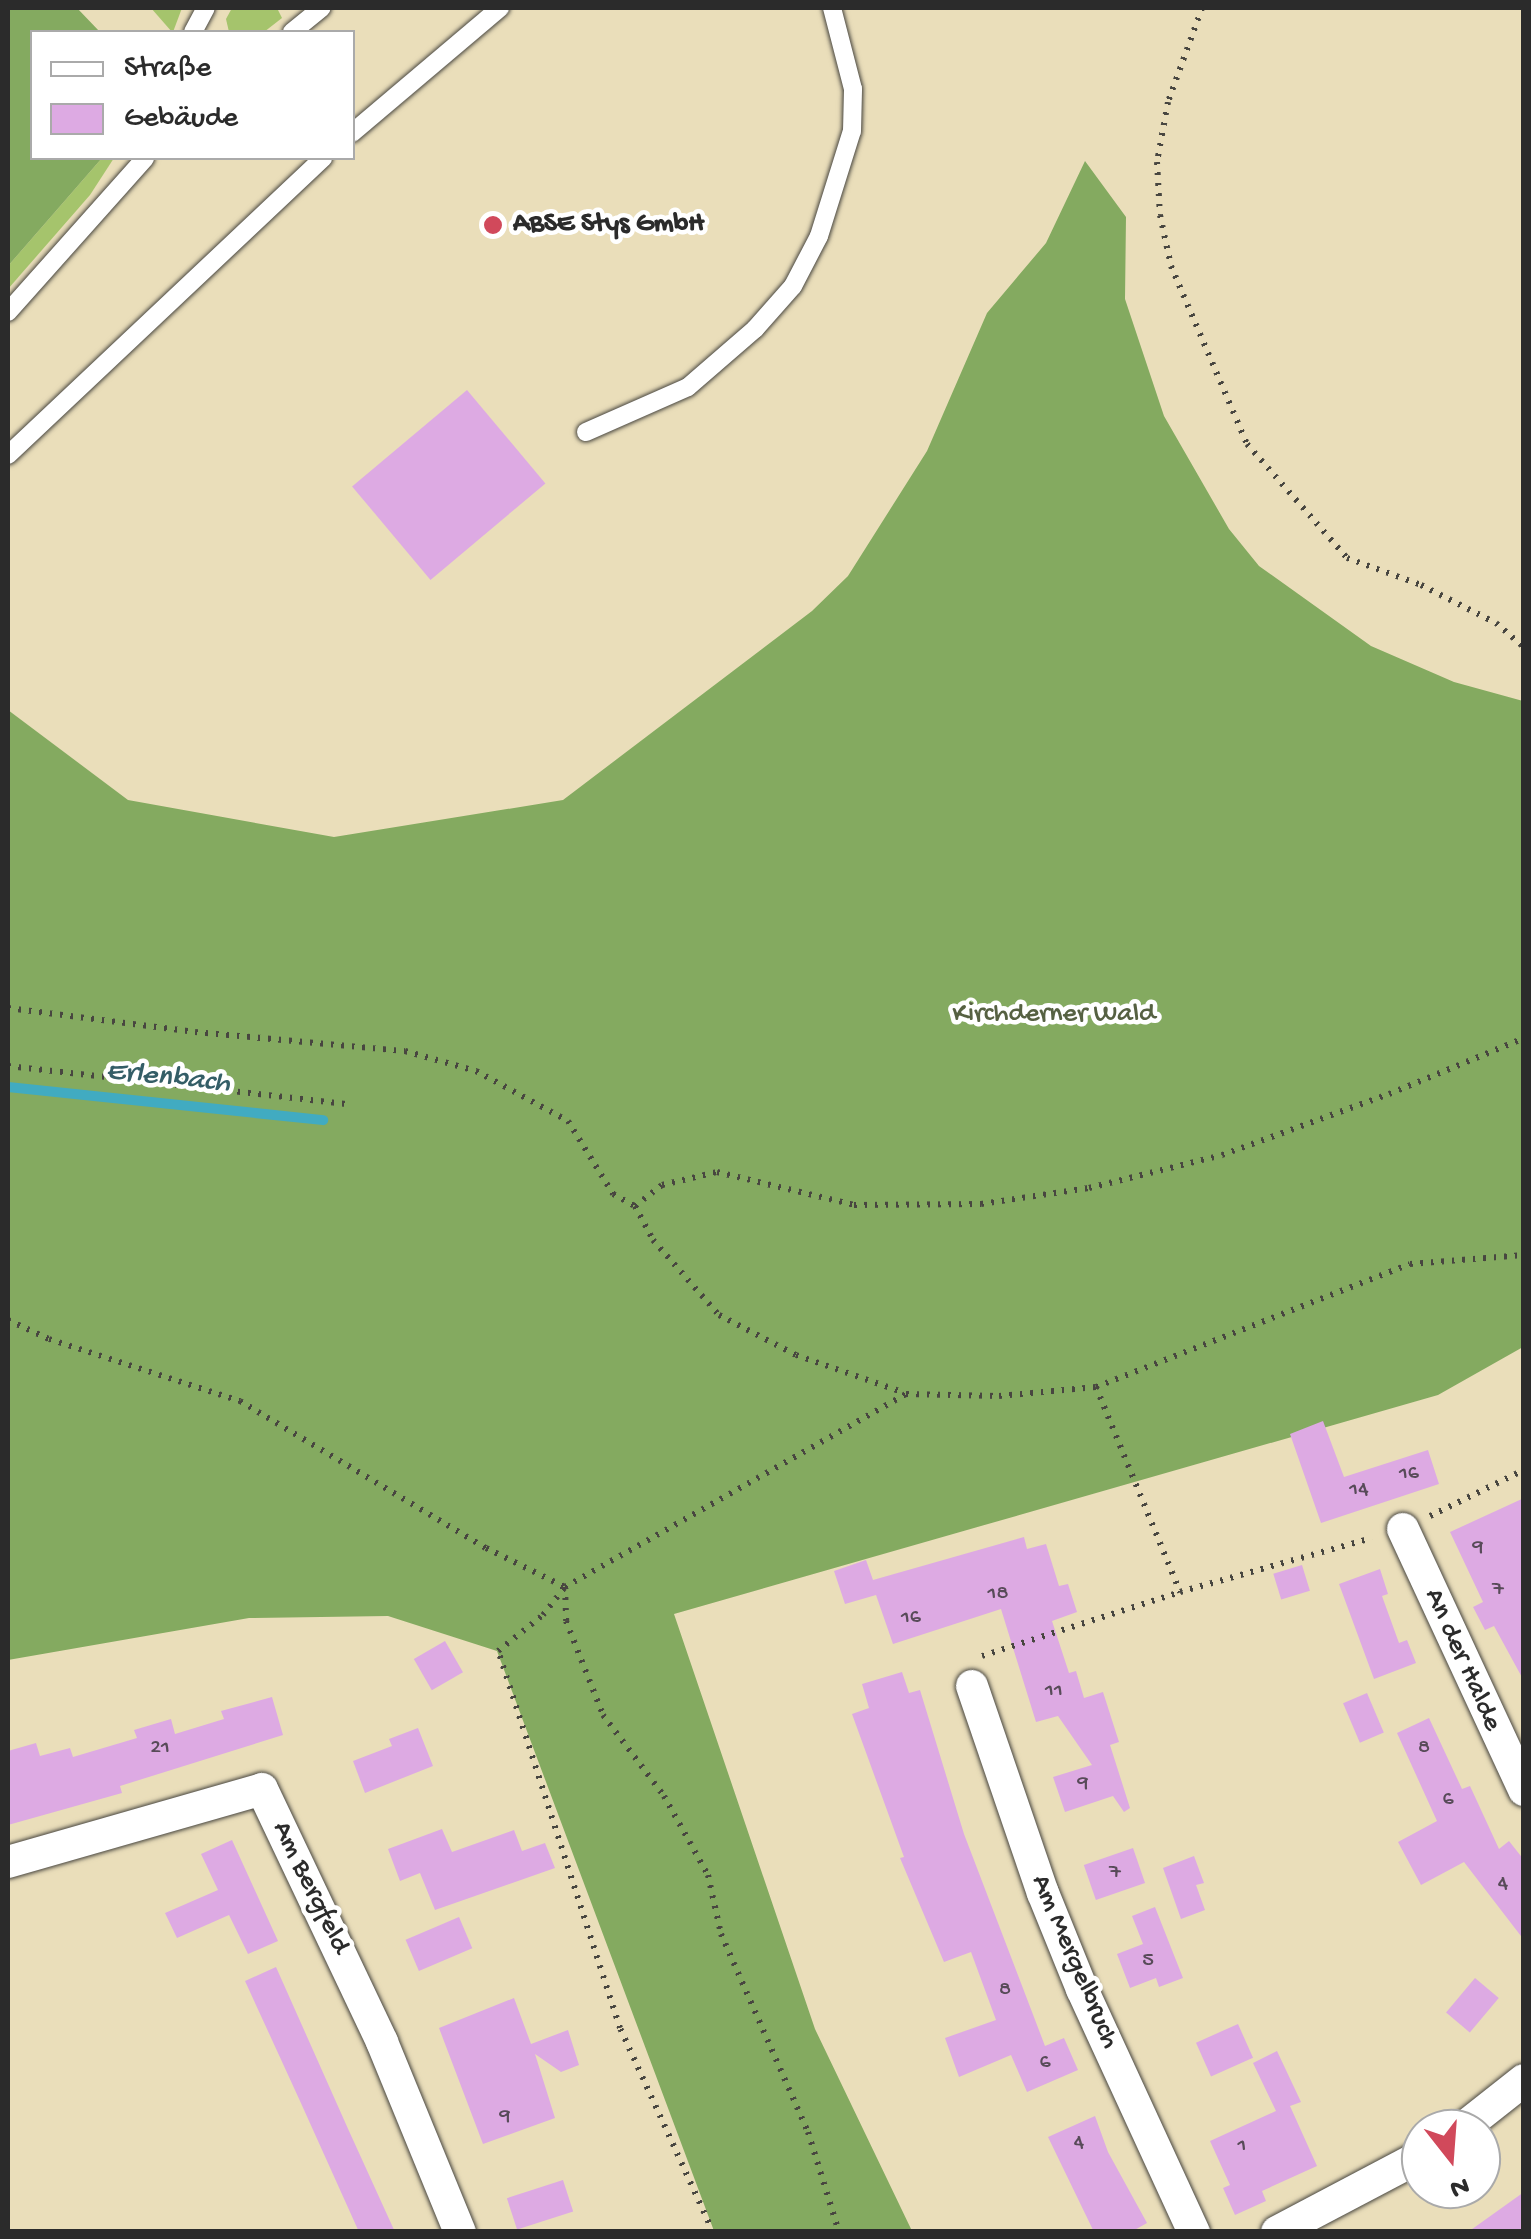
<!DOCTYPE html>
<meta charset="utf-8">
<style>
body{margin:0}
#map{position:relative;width:1531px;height:2239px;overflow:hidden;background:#eadeba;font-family:"Gochi Hand",sans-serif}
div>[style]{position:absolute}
.green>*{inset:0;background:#a5c46c}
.forest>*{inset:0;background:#84aa60}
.stream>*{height:10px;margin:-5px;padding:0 5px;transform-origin:5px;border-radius:5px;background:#41abc1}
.building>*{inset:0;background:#ddaae3;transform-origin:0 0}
.path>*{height:6px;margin-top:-3px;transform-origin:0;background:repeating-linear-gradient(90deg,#484640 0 2.5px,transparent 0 10.5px)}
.roads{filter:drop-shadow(0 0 2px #484640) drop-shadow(0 0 2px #484640)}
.service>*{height:18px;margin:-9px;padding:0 9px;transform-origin:9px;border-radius:9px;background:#fff}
.minor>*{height:32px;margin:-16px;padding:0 16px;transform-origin:16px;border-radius:16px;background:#fff}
.dots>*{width:28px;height:28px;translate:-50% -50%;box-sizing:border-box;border:5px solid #fff;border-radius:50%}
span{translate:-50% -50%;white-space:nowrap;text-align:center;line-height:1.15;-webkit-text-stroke:9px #fff;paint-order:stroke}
.number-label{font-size:22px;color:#584b59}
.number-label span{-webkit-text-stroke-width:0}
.poi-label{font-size:28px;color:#2b2b2b;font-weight:700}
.left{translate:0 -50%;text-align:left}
.park-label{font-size:28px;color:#566142}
.street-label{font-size:28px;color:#2b2b2b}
.water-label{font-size:30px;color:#345e67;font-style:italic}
.frame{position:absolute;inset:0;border:10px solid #2b2b2b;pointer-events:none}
.legend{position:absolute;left:30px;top:30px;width:325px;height:130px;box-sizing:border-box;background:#fff;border:2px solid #aaa;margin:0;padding:12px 18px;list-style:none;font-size:30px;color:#2b2b2b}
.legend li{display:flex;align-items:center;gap:20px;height:50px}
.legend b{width:50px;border:2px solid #aaa}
.north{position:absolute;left:1401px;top:2109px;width:100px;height:100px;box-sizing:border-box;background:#fff;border:2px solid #aaa;border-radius:50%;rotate:163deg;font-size:28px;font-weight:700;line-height:40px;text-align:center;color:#2b2b2b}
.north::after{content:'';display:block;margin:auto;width:35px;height:45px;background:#d1495b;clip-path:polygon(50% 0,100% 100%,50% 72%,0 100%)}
</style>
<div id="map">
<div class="green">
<div style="clip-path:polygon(151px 8px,182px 8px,173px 32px,172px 32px)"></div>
<div style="clip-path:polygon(232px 8px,277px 8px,282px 18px,264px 32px,229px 32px,226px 19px)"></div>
<div style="clip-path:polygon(102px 158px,114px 158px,90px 195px,8px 289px,8px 266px)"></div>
</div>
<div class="forest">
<div style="clip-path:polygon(8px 8px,77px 8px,100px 32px,32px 32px,32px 158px,102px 158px,8px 266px)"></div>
<div style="clip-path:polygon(1085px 161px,1126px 217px,1125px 299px,1164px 416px,1229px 529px,1259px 566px,1371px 646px,1454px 682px,1523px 701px,1523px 1347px,1438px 1395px,674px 1614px,815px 2029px,912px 2231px,714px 2231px,497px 1651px,388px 1616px,249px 1618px,8px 1660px,8px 710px,128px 800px,334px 837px,563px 800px,812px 611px,848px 576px,927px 451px,987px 313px,1046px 243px)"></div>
</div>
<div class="stream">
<div style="left:8px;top:1087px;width:317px;rotate:6deg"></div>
</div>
<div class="building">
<div style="left:467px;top:390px;width:122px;height:150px;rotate:50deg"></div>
<div style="clip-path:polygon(1323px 1421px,1344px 1477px,1428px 1450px,1439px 1484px,1321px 1523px,1290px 1434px)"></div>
<div style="clip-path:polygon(1524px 1498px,1524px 1681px,1494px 1626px,1485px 1630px,1473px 1607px,1483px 1602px,1450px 1532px)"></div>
<div style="clip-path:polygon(1024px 1537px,1027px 1549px,1046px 1544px,1059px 1586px,1068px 1584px,1077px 1612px,1052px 1621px,1069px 1673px,1076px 1671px,1084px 1698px,1103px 1692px,1119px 1742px,1110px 1745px,1130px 1808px,1124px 1812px,1113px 1796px,1065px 1812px,1053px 1777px,1092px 1765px,1058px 1716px,1036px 1722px,1001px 1609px,893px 1644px,876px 1595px,845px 1604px,834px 1571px,866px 1560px,873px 1580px)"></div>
<div style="left:1302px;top:1565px;width:27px;height:30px;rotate:73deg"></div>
<div style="clip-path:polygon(1380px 1569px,1388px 1594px,1382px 1596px,1399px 1643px,1407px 1640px,1416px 1663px,1374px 1679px,1339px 1584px)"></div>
<div style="left:445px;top:1641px;width:36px;height:36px;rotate:60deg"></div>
<div style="clip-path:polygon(902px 1672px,909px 1693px,920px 1690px,964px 1834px,1045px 2046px,1064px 2038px,1078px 2070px,1027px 2092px,1011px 2055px,959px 2077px,945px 2038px,996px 2020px,971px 1952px,944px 1962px,900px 1858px,904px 1857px,852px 1714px,869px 1708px,862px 1684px)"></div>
<div style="left:1367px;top:1693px;width:43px;height:26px;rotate:67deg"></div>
<div style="clip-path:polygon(272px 1697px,283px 1735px,120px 1786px,122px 1793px,8px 1825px,8px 1751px,36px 1743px,40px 1756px,70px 1748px,73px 1757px,137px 1738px,134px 1730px,171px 1719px,175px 1734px,224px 1719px,221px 1711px)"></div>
<div style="clip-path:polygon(1429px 1718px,1462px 1789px,1470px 1786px,1499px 1849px,1509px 1841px,1524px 1860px,1524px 1940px,1464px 1862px,1421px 1885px,1398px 1842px,1437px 1821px,1397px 1733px)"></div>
<div style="clip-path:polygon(418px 1728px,433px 1766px,365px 1793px,353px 1761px,392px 1746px,389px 1739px)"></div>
<div style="clip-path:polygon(442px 1829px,452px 1852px,514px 1830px,522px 1851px,545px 1843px,555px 1868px,435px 1910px,420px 1873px,400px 1881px,388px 1849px)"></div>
<div style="clip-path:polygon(232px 1840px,278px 1941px,248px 1954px,229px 1915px,177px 1938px,165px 1913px,218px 1890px,201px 1854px)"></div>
<div style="left:1133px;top:1848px;width:37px;height:52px;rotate:71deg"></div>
<div style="clip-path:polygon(1194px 1856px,1204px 1883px,1196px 1885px,1205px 1910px,1181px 1919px,1163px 1868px)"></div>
<div style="clip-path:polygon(1155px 1907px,1183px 1978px,1159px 1987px,1156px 1978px,1130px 1988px,1117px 1954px,1143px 1944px,1132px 1916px)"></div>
<div style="left:459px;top:1917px;width:34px;height:58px;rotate:67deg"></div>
<div style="clip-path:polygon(276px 1967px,349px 2131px,395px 2232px,359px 2232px,300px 2101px,245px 1981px)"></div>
<div style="left:1475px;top:1978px;width:31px;height:45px;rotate:40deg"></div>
<div style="clip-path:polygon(514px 1998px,531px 2044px,568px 2030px,579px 2065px,561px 2072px,535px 2054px,555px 2118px,483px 2144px,439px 2028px)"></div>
<div style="left:1238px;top:2024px;width:37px;height:46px;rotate:66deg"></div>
<div style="clip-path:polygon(1277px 2051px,1301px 2102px,1290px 2106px,1317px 2166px,1262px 2191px,1266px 2201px,1235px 2215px,1223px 2188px,1230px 2185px,1210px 2141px,1276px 2111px,1253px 2063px)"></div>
<div style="clip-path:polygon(1095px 2116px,1108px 2152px,1147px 2223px,1131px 2232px,1094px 2232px,1048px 2137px)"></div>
<div style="left:563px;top:2180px;width:33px;height:59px;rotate:72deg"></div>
<div style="clip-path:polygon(1524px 2192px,1524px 2232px,1468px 2232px)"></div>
</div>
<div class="path">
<div style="left:1202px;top:8px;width:100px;rotate:109.9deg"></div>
<div style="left:1168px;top:102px;width:61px;rotate:100.4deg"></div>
<div style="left:1157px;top:162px;width:53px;rotate:86.8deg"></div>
<div style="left:1160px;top:215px;width:52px;rotate:77.8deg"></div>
<div style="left:1171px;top:266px;width:194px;rotate:66.9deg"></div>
<div style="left:1247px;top:444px;width:152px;rotate:48.7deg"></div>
<div style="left:1347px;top:558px;width:79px;rotate:20deg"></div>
<div style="left:1421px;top:585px;width:84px;rotate:26.9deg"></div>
<div style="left:1496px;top:623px;width:37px;rotate:41deg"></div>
<div style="left:8px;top:1008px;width:189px;rotate:7.3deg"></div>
<div style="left:195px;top:1032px;width:211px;rotate:5.2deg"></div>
<div style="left:405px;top:1051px;width:74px;rotate:15.7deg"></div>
<div style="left:476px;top:1071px;width:105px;rotate:28.5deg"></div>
<div style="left:568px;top:1121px;width:86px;rotate:58.3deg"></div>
<div style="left:613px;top:1194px;width:25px;rotate:29deg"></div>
<div style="left:635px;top:1206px;width:34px;rotate:-38deg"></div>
<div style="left:662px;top:1185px;width:57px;rotate:-13.3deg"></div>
<div style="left:717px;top:1172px;width:141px;rotate:13.5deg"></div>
<div style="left:854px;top:1205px;width:127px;rotate:-0.5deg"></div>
<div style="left:981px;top:1204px;width:109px;rotate:-8.4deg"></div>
<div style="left:1089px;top:1188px;width:137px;rotate:-13.9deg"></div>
<div style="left:1222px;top:1155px;width:178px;rotate:-20.1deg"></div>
<div style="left:1389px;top:1094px;width:146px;rotate:-22.5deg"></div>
<div style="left:8px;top:1066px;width:340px;rotate:6.4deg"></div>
<div style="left:635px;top:1206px;width:38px;rotate:62deg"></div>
<div style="left:653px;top:1240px;width:100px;rotate:48.7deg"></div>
<div style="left:719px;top:1315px;width:87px;rotate:27.5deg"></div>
<div style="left:796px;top:1355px;width:115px;rotate:19.2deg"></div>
<div style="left:8px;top:1320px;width:45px;rotate:24.9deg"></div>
<div style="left:49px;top:1339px;width:201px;rotate:18deg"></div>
<div style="left:240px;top:1401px;width:287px;rotate:30.9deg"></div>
<div style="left:486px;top:1548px;width:88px;rotate:26.3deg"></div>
<div style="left:565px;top:1587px;width:34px;rotate:88deg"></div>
<div style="left:566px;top:1621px;width:101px;rotate:68.5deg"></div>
<div style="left:603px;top:1715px;width:101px;rotate:53deg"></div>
<div style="left:664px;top:1796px;width:90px;rotate:60.9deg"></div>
<div style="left:708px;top:1875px;width:60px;rotate:77.6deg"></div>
<div style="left:721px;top:1934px;width:216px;rotate:66.3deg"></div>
<div style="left:808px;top:2132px;width:105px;rotate:72.8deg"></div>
<div style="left:1096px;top:1387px;width:337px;rotate:-21.4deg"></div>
<div style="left:1410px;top:1264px;width:114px;rotate:-4.5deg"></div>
<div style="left:1430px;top:1516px;width:105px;rotate:-26.1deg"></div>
<div style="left:982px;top:1656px;width:208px;rotate:-17.9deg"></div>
<div style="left:1180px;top:1592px;width:199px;rotate:-15.7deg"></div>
<div style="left:713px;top:2232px;width:224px;rotate:-114.5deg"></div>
<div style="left:620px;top:2028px;width:396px;rotate:-107.9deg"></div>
<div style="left:498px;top:1651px;width:58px;rotate:-38.7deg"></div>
<div style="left:543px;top:1615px;width:36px;rotate:-52deg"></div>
<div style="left:565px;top:1587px;width:392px;rotate:-29.5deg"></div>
<div style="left:906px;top:1394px;width:93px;rotate:1.2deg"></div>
<div style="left:999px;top:1396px;width:97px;rotate:-5.3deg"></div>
<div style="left:1096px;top:1387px;width:222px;rotate:67.7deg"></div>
</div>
<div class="roads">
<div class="service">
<div style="left:193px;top:32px;width:27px;rotate:-62deg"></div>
<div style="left:292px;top:32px;width:38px;rotate:-39deg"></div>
<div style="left:352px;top:133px;width:194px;rotate:-40.2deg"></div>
<div style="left:8px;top:312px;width:206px;rotate:-48.3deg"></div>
<div style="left:586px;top:432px;width:111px;rotate:-23.8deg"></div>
<div style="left:688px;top:387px;width:89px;rotate:-40.9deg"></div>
<div style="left:755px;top:329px;width:57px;rotate:-48.5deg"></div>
<div style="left:793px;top:286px;width:56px;rotate:-62.5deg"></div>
<div style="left:819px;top:236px;width:110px;rotate:-72.6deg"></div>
<div style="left:852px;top:131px;width:42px;rotate:-88.6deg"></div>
<div style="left:853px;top:89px;width:84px;rotate:-104.5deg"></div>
<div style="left:8px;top:455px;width:433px;rotate:-43.3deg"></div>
</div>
<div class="minor">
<div style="left:1403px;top:1529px;width:288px;rotate:65.1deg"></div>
<div style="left:972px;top:1686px;width:219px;rotate:71.1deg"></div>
<div style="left:1043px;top:1893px;width:104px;rotate:67.9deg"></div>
<div style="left:1082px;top:1989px;width:268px;rotate:65.3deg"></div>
<div style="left:8px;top:1862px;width:264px;rotate:-16deg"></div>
<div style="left:262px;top:1789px;width:280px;rotate:64.6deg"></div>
<div style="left:382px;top:2042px;width:205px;rotate:67.7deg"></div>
<div style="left:1462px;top:2129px;width:79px;rotate:-38.3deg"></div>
<div style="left:1277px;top:2232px;width:163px;rotate:-27.8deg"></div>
</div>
</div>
<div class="dots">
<div style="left:493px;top:225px;background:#d1495b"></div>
</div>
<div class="number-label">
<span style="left:1409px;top:1475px">16</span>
<span style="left:1359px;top:1491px">14</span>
<span style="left:1478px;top:1549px">9</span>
<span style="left:1498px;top:1591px">7</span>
<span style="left:998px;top:1595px">18</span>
<span style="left:911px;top:1619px">16</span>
<span style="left:1054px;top:1692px">11</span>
<span style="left:160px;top:1749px">21</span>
<span style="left:1424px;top:1749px">8</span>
<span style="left:1083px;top:1785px">9</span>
<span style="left:1448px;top:1801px">6</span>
<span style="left:1115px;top:1874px">7</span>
<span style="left:1503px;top:1885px">4</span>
<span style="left:1148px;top:1962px">5</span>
<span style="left:1005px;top:1991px">8</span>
<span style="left:1045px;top:2064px">6</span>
<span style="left:505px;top:2118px">9</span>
<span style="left:1079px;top:2144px">4</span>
<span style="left:1242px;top:2147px">1</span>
</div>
<div class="poi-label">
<span class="left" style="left:513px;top:225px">ABSE Stys GmbH</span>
</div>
<div class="park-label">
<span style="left:1054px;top:1015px">Kirchderner Wald</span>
</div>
<div class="street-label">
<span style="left:1462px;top:1660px;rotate:66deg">An der Halde</span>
<span style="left:310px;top:1888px;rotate:64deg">Am Bergfeld</span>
<span style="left:1074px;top:1962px;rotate:67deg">Am Mergelbruch</span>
</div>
<div class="water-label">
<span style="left:168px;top:1079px;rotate:6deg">Erlenbach</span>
</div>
<div class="frame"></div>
<ul class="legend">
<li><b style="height:12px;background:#fff"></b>Straße</li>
<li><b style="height:28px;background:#ddaae3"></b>Gebäude</li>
</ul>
<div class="north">N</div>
</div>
